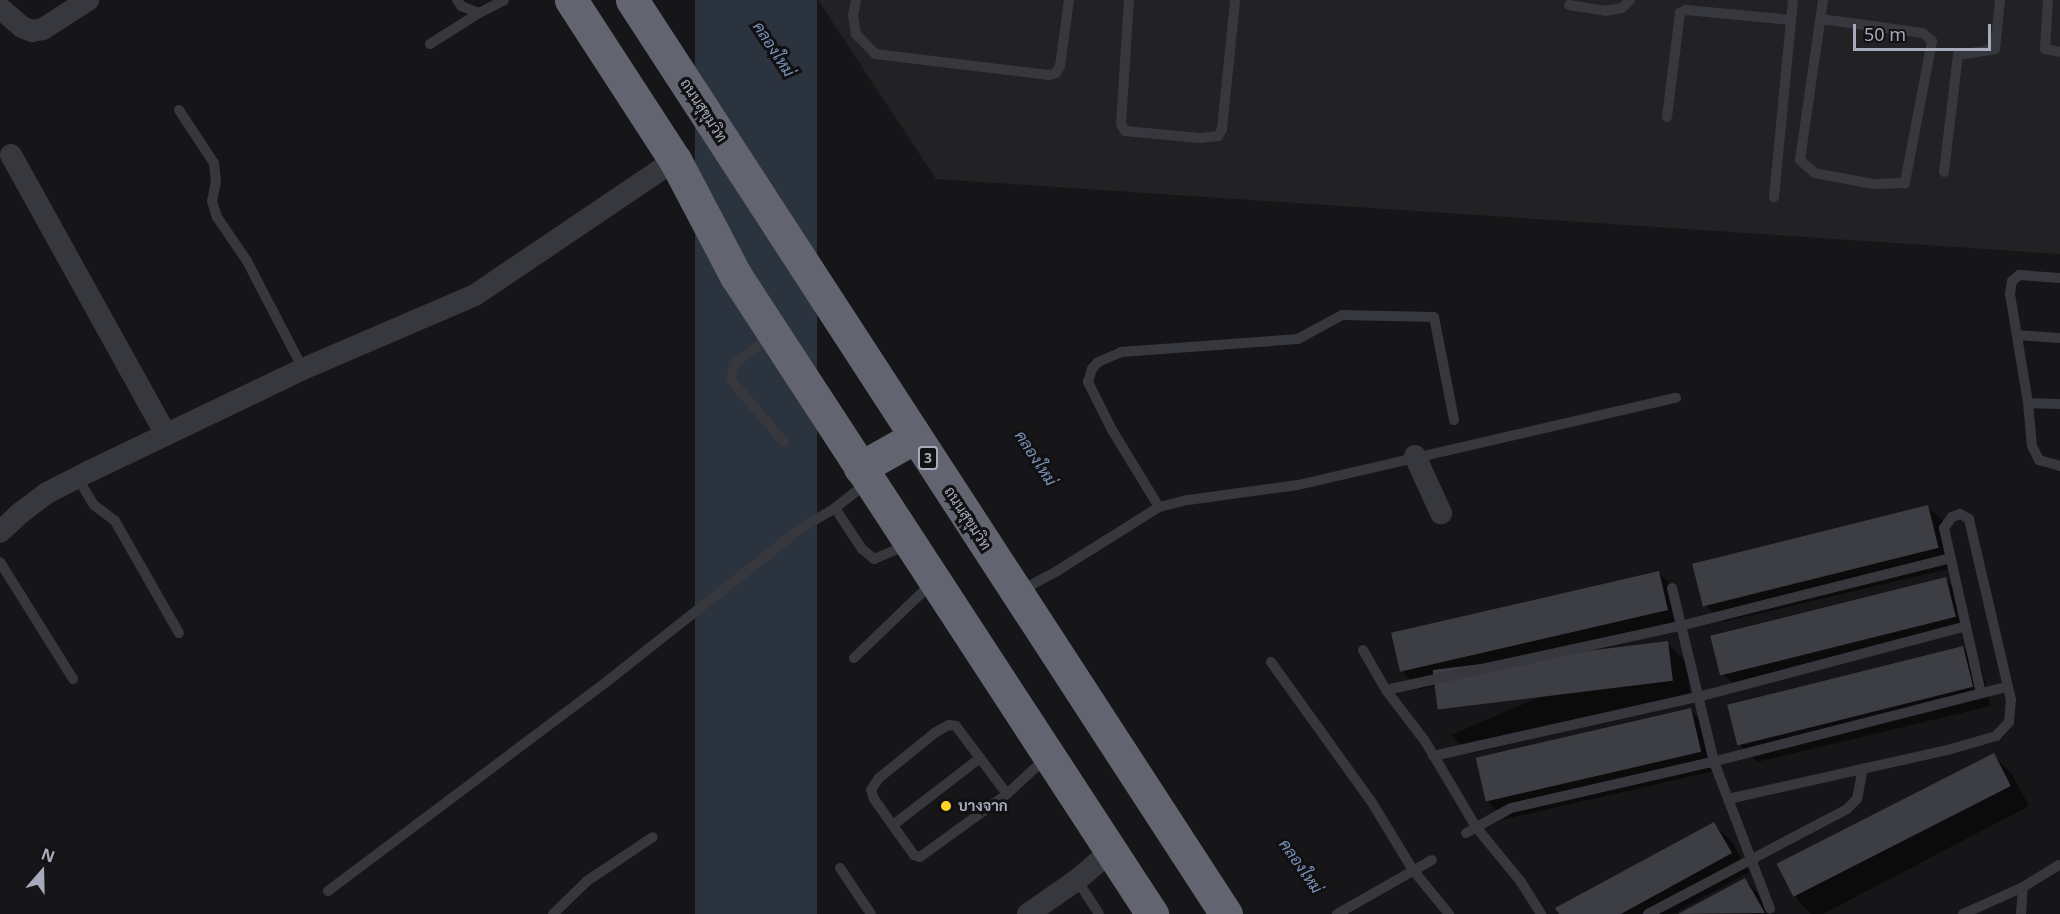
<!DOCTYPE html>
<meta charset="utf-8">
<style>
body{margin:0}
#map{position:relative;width:2060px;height:914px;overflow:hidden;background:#161618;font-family:"Noto Sans",Sarabun,sans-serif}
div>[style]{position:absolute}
.built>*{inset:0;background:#222225}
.water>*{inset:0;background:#2b333e;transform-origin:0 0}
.shadow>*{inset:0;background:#0007}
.building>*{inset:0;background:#3d3e43;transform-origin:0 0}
.lane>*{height:10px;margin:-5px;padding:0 5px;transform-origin:5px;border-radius:5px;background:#37373e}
.street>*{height:22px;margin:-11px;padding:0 11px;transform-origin:11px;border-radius:11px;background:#37373e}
.highway>*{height:33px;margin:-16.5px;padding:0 16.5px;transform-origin:16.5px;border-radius:16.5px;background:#62646f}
.dots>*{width:16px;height:16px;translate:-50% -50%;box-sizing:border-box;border:3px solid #111113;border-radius:50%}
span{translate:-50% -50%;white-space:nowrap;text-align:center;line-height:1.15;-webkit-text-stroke:6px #111113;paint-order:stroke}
.shield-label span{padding:2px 4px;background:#111113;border:2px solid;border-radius:4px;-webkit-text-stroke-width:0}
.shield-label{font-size:14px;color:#a7aaba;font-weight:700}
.street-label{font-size:15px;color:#a7aaba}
.poi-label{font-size:15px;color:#a7aaba;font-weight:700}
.left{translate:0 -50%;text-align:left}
.water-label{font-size:16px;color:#7a93b8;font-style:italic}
.north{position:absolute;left:12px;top:842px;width:60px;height:60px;-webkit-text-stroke:4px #111113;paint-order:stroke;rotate:20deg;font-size:16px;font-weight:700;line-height:24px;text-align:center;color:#a7aaba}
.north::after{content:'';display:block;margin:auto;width:21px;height:27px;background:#a7aaba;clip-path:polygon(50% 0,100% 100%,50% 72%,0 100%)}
.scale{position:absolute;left:1853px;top:24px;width:138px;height:27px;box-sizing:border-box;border:3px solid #a7aaba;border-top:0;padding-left:8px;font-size:18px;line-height:21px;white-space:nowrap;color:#a7aaba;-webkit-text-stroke:4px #111113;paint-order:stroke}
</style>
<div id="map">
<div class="built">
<div style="clip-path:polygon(818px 0,2060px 0,2060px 254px,936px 179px)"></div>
</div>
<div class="water">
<div style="left:695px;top:0;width:122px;height:1089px"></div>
</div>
<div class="shadow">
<div style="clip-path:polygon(1928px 507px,1947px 525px,1957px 567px,1723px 622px,1704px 604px)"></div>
<div style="clip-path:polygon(1658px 572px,1677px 591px,1686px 629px,1420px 689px,1401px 670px)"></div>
<div style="clip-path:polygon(1945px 579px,1958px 592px,1968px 630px,1734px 685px,1721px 672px)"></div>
<div style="clip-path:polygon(1667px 643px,1686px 662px,1691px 700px,1470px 754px,1451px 735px)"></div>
<div style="clip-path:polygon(1962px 647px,1981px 666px,1991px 706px,1757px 762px,1738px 743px)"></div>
<div style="clip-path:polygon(1690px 710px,1709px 728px,1719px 770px,1505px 819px,1486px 800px)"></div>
<div style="clip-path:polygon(1993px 755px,2012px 774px,2029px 806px,1823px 914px,1811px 914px,1797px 899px,1780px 868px)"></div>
<div style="clip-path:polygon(1713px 823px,1732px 842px,1749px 872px,1673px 914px,1560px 914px)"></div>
<div style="clip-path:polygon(1745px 879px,1763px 898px,1772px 914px,1681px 914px)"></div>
</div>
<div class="building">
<div style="left:1928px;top:505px;width:44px;height:243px;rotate:76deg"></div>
<div style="left:1659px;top:571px;width:40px;height:275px;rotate:77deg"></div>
<div style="left:1946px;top:577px;width:41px;height:243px;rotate:76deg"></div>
<div style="left:1668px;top:641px;width:40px;height:237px;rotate:83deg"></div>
<div style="left:1963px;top:646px;width:42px;height:243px;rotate:76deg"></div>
<div style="left:1691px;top:708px;width:45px;height:221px;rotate:77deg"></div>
<div style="left:1994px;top:753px;width:37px;height:244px;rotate:63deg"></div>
<div style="clip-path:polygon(1714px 822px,1732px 853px,1621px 914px,1559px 914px,1555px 908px)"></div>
<div style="clip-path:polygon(1745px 878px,1765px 913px,1678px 914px)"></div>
</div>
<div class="lane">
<div style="left:457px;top:0;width:7px;rotate:56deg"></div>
<div style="left:461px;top:6px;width:19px;rotate:21deg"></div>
<div style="left:479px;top:13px;width:28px;rotate:-27deg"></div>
<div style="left:856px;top:0;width:15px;rotate:101deg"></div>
<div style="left:853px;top:15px;width:19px;rotate:81deg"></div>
<div style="left:856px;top:34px;width:28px;rotate:46deg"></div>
<div style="left:875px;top:54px;width:175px;rotate:6.9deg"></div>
<div style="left:1049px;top:75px;width:7px;rotate:-16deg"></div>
<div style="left:1056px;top:73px;width:8px;rotate:-60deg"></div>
<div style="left:1060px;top:66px;width:67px;rotate:-82.2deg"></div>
<div style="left:1129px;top:0;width:124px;rotate:93.7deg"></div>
<div style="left:1121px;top:124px;width:8px;rotate:60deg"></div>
<div style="left:1125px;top:131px;width:75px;rotate:5.3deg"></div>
<div style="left:1200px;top:138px;width:18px;rotate:-6deg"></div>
<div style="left:1218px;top:136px;width:8px;rotate:-60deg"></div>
<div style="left:1222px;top:129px;width:130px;rotate:-84.2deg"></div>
<div style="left:2048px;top:0;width:49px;rotate:93.5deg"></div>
<div style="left:2045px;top:49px;width:15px;rotate:11deg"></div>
<div style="left:1569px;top:5px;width:36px;rotate:9deg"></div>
<div style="left:1605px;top:11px;width:17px;rotate:-10deg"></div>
<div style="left:1622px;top:8px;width:11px;rotate:-45deg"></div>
<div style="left:1821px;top:19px;width:103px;rotate:7.8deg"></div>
<div style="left:1923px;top:33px;width:12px;rotate:42deg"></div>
<div style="left:1932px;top:41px;width:145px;rotate:100.8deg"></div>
<div style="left:1905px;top:183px;width:32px;rotate:178deg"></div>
<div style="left:1873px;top:184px;width:59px;rotate:-169.3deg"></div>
<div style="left:1815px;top:173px;width:20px;rotate:-139deg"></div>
<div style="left:1800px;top:160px;width:162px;rotate:-81.8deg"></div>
<div style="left:430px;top:44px;width:58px;rotate:-32.3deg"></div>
<div style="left:179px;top:110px;width:64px;rotate:56.6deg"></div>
<div style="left:214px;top:163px;width:18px;rotate:84deg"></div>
<div style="left:216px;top:181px;width:20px;rotate:101deg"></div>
<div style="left:212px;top:201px;width:17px;rotate:73deg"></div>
<div style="left:217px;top:217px;width:53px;rotate:55.7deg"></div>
<div style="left:247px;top:261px;width:122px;rotate:62.6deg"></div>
<div style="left:1667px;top:117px;width:105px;rotate:-82.9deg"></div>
<div style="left:1680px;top:13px;width:7px;rotate:-27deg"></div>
<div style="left:1686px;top:10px;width:105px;rotate:5.4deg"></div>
<div style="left:1944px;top:172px;width:118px;rotate:-83.2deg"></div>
<div style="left:1958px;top:55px;width:37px;rotate:-9deg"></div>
<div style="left:1995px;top:49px;width:49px;rotate:-84.2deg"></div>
<div style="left:1774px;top:197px;width:198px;rotate:-84.5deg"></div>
<div style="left:2060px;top:278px;width:41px;rotate:-175.8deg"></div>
<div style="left:2019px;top:275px;width:9px;rotate:139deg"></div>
<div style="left:2012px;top:281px;width:13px;rotate:99deg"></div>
<div style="left:2010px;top:294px;width:110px;rotate:80.6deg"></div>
<div style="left:2028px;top:403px;width:43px;rotate:84.7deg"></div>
<div style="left:2032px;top:446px;width:16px;rotate:63deg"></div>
<div style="left:2039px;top:460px;width:22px;rotate:16deg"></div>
<div style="left:772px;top:335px;width:49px;rotate:142.4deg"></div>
<div style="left:733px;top:365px;width:16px;rotate:94deg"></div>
<div style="left:732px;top:381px;width:80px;rotate:49.6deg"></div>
<div style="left:2017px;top:335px;width:43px;rotate:4deg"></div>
<div style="left:2028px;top:403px;width:32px;rotate:2deg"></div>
<div style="left:77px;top:477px;width:33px;rotate:59deg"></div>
<div style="left:94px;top:505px;width:26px;rotate:37deg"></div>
<div style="left:115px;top:521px;width:129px;rotate:60.3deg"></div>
<div style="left:1159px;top:507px;width:90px;rotate:-121.4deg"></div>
<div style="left:1112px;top:430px;width:54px;rotate:-116.6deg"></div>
<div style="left:1088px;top:382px;width:14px;rotate:-73deg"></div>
<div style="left:1092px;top:369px;width:9px;rotate:-49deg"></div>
<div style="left:1098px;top:362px;width:25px;rotate:-23deg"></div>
<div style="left:1121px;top:352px;width:177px;rotate:-4.2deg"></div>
<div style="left:1298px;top:339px;width:50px;rotate:-28.6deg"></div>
<div style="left:1342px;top:315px;width:92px;rotate:1.2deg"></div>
<div style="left:1434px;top:317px;width:105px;rotate:79deg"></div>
<div style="left:835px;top:508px;width:49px;rotate:56.6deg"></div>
<div style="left:862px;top:549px;width:16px;rotate:40deg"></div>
<div style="left:874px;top:559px;width:26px;rotate:-23deg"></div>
<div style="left:898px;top:549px;width:9px;rotate:-54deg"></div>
<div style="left:0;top:562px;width:138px;rotate:58deg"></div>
<div style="left:1672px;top:588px;width:179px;rotate:76.4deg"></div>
<div style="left:1714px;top:762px;width:157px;rotate:69.1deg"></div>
<div style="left:1020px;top:591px;width:42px;rotate:-28.4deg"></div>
<div style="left:1057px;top:571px;width:120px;rotate:-32.1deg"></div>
<div style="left:1159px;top:507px;width:30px;rotate:-14deg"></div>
<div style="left:1188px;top:500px;width:111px;rotate:-7.8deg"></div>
<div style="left:1298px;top:485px;width:388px;rotate:-13deg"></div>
<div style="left:1363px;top:650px;width:46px;rotate:60.1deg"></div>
<div style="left:1386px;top:690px;width:64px;rotate:52.6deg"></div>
<div style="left:1425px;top:741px;width:100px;rotate:59.3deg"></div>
<div style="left:1476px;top:827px;width:71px;rotate:50.7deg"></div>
<div style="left:1521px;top:882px;width:38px;rotate:58deg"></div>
<div style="left:854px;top:658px;width:108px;rotate:-43.9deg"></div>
<div style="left:1271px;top:662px;width:171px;rotate:54.3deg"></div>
<div style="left:1371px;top:801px;width:81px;rotate:58.7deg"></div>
<div style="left:1413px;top:870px;width:57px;rotate:50.7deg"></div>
<div style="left:1386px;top:690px;width:301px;rotate:-12.3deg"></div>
<div style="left:1680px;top:626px;width:279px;rotate:-14.1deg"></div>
<div style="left:1433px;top:756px;width:271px;rotate:-12.6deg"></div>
<div style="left:1698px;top:697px;width:277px;rotate:-14.8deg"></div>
<div style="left:1007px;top:794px;width:85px;rotate:-126.9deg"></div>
<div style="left:956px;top:726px;width:7px;rotate:-172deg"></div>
<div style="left:949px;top:725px;width:15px;rotate:152deg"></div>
<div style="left:936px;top:732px;width:73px;rotate:141.1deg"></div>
<div style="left:879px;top:778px;width:14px;rotate:124deg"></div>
<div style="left:871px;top:790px;width:9px;rotate:72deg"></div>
<div style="left:874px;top:799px;width:69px;rotate:54.5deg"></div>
<div style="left:914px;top:855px;width:6px;rotate:18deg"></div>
<div style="left:920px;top:857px;width:107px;rotate:-35.9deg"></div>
<div style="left:1007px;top:794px;width:54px;rotate:-42.8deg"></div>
<div style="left:1728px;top:799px;width:229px;rotate:-12.6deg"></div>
<div style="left:1951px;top:749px;width:47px;rotate:-16.1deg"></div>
<div style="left:1996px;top:736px;width:19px;rotate:-47deg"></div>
<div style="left:2009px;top:722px;width:22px;rotate:-85deg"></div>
<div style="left:2011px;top:700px;width:186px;rotate:-103.1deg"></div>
<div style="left:1969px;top:519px;width:10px;rotate:-151deg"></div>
<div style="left:1960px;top:514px;width:9px;rotate:159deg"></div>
<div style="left:1952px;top:517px;width:14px;rotate:126deg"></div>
<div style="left:1944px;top:528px;width:169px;rotate:77.4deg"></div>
<div style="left:893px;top:825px;width:110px;rotate:-37.6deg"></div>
<div style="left:1466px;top:833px;width:51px;rotate:-29.1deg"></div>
<div style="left:1511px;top:808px;width:202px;rotate:-12.9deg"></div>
<div style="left:1708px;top:763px;width:309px;rotate:-14.3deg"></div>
<div style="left:840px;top:868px;width:55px;rotate:56deg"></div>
<div style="left:1077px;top:880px;width:40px;rotate:57.1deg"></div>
<div style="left:328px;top:891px;width:346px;rotate:-36.9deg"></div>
<div style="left:605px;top:683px;width:250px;rotate:-38.3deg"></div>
<div style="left:801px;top:528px;width:39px;rotate:-30deg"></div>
<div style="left:835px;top:508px;width:42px;rotate:-38.2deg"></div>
<div style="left:553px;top:914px;width:47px;rotate:-44.1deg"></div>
<div style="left:587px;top:881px;width:79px;rotate:-33.7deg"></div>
<div style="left:1337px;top:914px;width:109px;rotate:-29.6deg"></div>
<div style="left:1648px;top:914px;width:225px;rotate:-27.8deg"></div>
<div style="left:1847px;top:809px;width:14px;rotate:-45deg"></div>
<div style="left:1857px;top:799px;width:31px;rotate:-79deg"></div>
<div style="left:1963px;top:914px;width:66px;rotate:-24.2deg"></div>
<div style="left:2023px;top:887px;width:42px;rotate:-31.4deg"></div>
<div style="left:2021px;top:914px;width:27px;rotate:-86deg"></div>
</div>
<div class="street">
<div style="left:0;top:8px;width:29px;rotate:41deg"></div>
<div style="left:22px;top:27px;width:11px;rotate:22deg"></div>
<div style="left:32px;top:31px;width:11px;rotate:-10deg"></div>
<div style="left:43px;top:29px;width:54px;rotate:-32.8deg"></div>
<div style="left:11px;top:155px;width:320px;rotate:61deg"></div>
<div style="left:1415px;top:456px;width:63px;rotate:65.5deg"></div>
<div style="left:0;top:532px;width:26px;rotate:-43deg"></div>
<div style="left:19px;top:514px;width:35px;rotate:-37deg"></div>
<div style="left:47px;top:493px;width:46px;rotate:-27.1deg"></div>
<div style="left:88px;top:472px;width:238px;rotate:-25.6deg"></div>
<div style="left:303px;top:369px;width:187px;rotate:-23.3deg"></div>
<div style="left:475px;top:295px;width:241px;rotate:-34deg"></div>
<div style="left:1028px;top:914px;width:60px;rotate:-34.8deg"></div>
<div style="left:1077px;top:880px;width:45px;rotate:-40.5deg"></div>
</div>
<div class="highway">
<div style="left:571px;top:0;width:191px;rotate:57deg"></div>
<div style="left:675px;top:160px;width:131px;rotate:62.3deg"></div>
<div style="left:736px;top:276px;width:762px;rotate:56.89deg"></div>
<div style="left:632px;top:0;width:1090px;rotate:56.98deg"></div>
<div style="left:860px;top:468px;width:63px;rotate:-29.4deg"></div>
</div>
<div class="dots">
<div style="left:946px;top:806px;background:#ffd227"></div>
</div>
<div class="shield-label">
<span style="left:928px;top:458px">3</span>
</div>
<div class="street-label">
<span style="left:704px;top:110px;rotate:57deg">ถนนสุขุมวิท</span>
<span style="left:968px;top:518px;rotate:57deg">ถนนสุขุมวิท</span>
</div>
<div class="poi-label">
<span class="left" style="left:958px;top:806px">บางจาก</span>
</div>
<div class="water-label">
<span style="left:774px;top:49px;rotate:57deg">คลองใหม่</span>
<span style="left:1036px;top:458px;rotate:57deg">คลองใหม่</span>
<span style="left:1301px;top:866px;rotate:55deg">คลองใหม่</span>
</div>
<div class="north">N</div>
<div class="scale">50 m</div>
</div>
